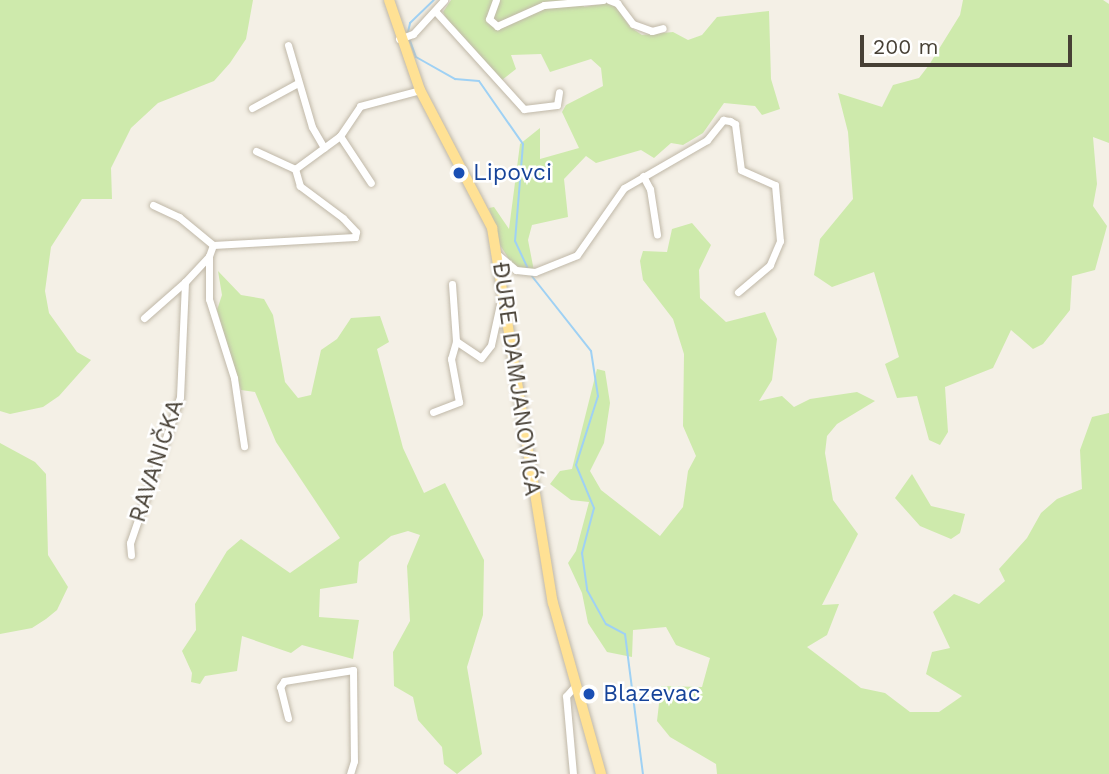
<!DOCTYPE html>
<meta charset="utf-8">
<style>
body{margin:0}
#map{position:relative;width:1109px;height:774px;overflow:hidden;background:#f4f0e6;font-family:"Work Sans",sans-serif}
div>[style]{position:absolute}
.green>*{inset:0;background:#ceeaac}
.stream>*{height:2px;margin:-1px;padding:0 1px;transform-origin:1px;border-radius:1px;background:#9fd1f4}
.roads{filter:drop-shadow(0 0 2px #c0b8a8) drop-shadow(0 0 2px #c0b8a8)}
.minor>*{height:7px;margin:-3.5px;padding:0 3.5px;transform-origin:3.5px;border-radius:3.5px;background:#fff}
.primary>*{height:10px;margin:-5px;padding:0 5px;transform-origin:5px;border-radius:5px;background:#ffe194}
.dots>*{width:19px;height:19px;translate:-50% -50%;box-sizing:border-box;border:4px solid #fff;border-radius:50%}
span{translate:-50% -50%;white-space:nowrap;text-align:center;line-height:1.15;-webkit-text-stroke:5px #fff;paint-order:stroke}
.transit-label{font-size:23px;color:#164399}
.left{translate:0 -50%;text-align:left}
.street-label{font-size:23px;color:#474035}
.scale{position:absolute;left:860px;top:35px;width:212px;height:32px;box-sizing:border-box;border:4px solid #474035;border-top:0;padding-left:9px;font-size:21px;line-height:24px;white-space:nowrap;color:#474035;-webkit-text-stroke:5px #fff;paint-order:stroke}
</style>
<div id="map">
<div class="green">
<div style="clip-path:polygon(0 0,253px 0,246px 39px,230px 63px,214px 81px,158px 103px,131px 128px,111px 168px,112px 199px,82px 199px,51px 247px,45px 291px,49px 313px,77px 352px,91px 360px,59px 396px,43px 407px,10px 414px,0 411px)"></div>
<div style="clip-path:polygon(451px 0,581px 0,584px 7px,607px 3px,616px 7px,630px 27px,642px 35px,673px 32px,688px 40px,702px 35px,717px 17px,769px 11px,771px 79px,780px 109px,762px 115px,755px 106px,724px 103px,703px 133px,683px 145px,671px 143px,654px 158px,641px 150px,596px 163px,586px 156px,564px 179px,568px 217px,532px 225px,528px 240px,534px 271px,514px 267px,500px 245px,489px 208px,494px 207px,509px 229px,520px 144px,540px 128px,540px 159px,579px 148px,562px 112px,566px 105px,603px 86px,601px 68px,591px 59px,550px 72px,541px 54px,511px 55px,516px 69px,502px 80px,447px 20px,443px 12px)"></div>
<div style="clip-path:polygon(963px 0,1103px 0,1109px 4px,1109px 143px,1093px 137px,1097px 184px,1093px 206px,1107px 226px,1095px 270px,1072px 276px,1070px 310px,1043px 344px,1033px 349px,1011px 330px,993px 368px,945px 387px,948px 432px,940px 445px,929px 440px,917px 396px,897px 398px,885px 364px,899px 357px,874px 272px,832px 287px,814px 275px,820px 239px,853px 199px,848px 132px,838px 93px,882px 107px,893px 85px,919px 78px,929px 65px,960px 15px)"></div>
<div style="clip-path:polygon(692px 223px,711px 245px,699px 270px,700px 298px,726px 322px,765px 312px,777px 339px,772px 380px,759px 401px,782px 396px,794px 407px,810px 399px,857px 392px,875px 401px,837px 424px,827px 436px,825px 453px,833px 500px,858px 534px,822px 605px,839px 604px,827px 635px,807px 647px,861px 688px,885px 693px,910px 712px,939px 712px,962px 696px,926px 674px,932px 652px,950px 648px,933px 612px,954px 594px,979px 604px,1005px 581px,999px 569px,1027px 538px,1041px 513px,1057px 499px,1082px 489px,1080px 450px,1092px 417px,1109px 413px,1109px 774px,717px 774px,716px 764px,670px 737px,657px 721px,661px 686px,702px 687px,710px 658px,676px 645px,666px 627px,633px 630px,632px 657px,607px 652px,588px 623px,582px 593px,568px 563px,576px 551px,589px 502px,571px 500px,550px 484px,560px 471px,572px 469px,597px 369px,605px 371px,610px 403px,604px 443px,590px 471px,601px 490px,660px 536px,683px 507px,688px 471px,696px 456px,683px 426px,684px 354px,673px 319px,643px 280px,640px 261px,643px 251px,667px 252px,672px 229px)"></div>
<div style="clip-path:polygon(218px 271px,241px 295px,264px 299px,273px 315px,285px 382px,298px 398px,311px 395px,321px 350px,337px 339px,351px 318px,380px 316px,389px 342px,377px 349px,403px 448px,424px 493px,445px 483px,484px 560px,483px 615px,467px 667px,482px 754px,457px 774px,444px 764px,442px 747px,418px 720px,413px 697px,394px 686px,393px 652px,410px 621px,407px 566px,420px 535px,408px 531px,391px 536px,359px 562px,357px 583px,320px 589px,319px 617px,359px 620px,353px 659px,302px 645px,291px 653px,242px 636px,237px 671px,205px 676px,200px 684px,191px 682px,192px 673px,182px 651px,196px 630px,195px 604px,227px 551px,241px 539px,290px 573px,340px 538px,276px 442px,255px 392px,241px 390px,217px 310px,222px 295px)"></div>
<div style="clip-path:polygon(0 443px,35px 462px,46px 474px,48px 555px,68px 587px,57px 610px,46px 619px,32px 628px,0 634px)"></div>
<div style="clip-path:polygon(912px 474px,931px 506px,965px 514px,960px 533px,951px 539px,920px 526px,895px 498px)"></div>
</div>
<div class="stream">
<div style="left:408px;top:32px;width:9px;rotate:-77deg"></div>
<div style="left:410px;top:23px;width:33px;rotate:-44deg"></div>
<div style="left:409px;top:38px;width:20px;rotate:70deg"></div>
<div style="left:416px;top:57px;width:45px;rotate:29.4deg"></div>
<div style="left:455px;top:79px;width:24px;rotate:5deg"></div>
<div style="left:479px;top:81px;width:77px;rotate:55.1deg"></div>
<div style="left:523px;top:144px;width:97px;rotate:94.7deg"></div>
<div style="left:515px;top:241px;width:29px;rotate:65deg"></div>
<div style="left:531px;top:275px;width:97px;rotate:51.7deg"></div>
<div style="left:591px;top:351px;width:46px;rotate:81.2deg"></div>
<div style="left:598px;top:396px;width:72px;rotate:107.7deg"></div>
<div style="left:576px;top:465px;width:47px;rotate:67.3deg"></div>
<div style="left:594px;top:508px;width:47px;rotate:104.9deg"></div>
<div style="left:582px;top:553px;width:37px;rotate:82deg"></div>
<div style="left:587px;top:590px;width:39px;rotate:61deg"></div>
<div style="left:606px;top:624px;width:21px;rotate:28deg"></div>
<div style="left:625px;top:634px;width:141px;rotate:82.7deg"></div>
</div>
<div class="roads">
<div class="minor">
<div style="left:496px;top:0;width:20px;rotate:110deg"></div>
<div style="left:489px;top:19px;width:11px;rotate:41deg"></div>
<div style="left:497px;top:26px;width:51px;rotate:-24.1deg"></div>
<div style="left:544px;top:5px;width:59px;rotate:-4.8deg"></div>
<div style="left:609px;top:0;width:9px;rotate:21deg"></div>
<div style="left:617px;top:3px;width:26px;rotate:53deg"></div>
<div style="left:633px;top:24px;width:20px;rotate:20deg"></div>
<div style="left:652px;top:31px;width:11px;rotate:-15deg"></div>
<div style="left:436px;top:12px;width:131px;rotate:47.8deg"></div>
<div style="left:524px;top:109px;width:33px;rotate:-7deg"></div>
<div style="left:557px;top:105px;width:13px;rotate:-81deg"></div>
<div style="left:399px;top:39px;width:15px;rotate:-20deg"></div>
<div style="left:413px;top:34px;width:46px;rotate:-47.6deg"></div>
<div style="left:288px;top:45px;width:85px;rotate:73.7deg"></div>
<div style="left:312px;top:127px;width:24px;rotate:60deg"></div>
<div style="left:252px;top:108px;width:52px;rotate:-28.5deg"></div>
<div style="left:340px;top:136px;width:56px;rotate:56.6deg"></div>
<div style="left:256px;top:151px;width:43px;rotate:24.8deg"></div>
<div style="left:643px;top:176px;width:15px;rotate:62deg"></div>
<div style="left:650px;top:189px;width:46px;rotate:81.2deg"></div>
<div style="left:153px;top:205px;width:29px;rotate:25deg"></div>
<div style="left:179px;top:217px;width:44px;rotate:39.5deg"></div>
<div style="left:497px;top:254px;width:25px;rotate:40deg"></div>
<div style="left:516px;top:270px;width:19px;rotate:6deg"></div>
<div style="left:535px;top:272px;width:45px;rotate:-22deg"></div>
<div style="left:577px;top:255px;width:82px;rotate:-55deg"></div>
<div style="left:624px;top:188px;width:96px;rotate:-30deg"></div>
<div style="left:707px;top:140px;width:26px;rotate:-51deg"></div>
<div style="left:723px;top:120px;width:7px;rotate:8deg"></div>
<div style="left:730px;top:121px;width:6px;rotate:31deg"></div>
<div style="left:735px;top:124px;width:46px;rotate:82.6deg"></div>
<div style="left:741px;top:170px;width:37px;rotate:24deg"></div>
<div style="left:775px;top:185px;width:56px;rotate:84.9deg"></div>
<div style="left:780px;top:241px;width:26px;rotate:113deg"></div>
<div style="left:770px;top:265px;width:42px;rotate:139.8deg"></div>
<div style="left:209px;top:256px;width:43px;rotate:90deg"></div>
<div style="left:209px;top:299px;width:83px;rotate:72.4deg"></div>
<div style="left:234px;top:378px;width:69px;rotate:81.6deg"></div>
<div style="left:452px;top:284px;width:57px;rotate:86deg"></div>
<div style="left:456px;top:341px;width:30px;rotate:34deg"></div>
<div style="left:481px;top:358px;width:16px;rotate:-52deg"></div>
<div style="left:491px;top:345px;width:51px;rotate:-77.6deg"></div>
<div style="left:144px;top:318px;width:55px;rotate:-41.3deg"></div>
<div style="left:433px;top:412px;width:28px;rotate:-21deg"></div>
<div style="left:459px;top:402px;width:44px;rotate:-100.5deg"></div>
<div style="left:451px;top:359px;width:19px;rotate:-74deg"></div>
<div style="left:131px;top:555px;width:12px;rotate:-95deg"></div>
<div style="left:130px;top:543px;width:154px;rotate:-71.1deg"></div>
<div style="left:180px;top:397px;width:115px;rotate:-87.5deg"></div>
<div style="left:185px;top:282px;width:35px;rotate:-47deg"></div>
<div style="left:209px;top:256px;width:12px;rotate:-70deg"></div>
<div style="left:213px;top:245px;width:142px;rotate:-3.2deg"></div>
<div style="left:355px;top:237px;width:5px;rotate:-79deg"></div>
<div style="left:356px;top:232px;width:19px;rotate:-133deg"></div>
<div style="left:343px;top:218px;width:54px;rotate:-143.3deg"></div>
<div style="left:300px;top:186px;width:18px;rotate:-106deg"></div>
<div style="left:295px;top:169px;width:56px;rotate:-36.3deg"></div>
<div style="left:340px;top:136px;width:36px;rotate:-56deg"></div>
<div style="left:360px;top:106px;width:62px;rotate:-14.9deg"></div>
<div style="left:288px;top:718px;width:32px;rotate:-104deg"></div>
<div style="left:280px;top:687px;width:7px;rotate:-56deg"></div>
<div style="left:284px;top:681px;width:70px;rotate:-9.1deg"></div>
<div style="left:353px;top:670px;width:91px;rotate:89.4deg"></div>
<div style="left:354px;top:761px;width:14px;rotate:107deg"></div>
<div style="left:573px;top:774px;width:78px;rotate:-95.1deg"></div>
<div style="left:566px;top:696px;width:15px;rotate:-48deg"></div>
</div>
<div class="primary">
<div style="left:389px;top:0;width:95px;rotate:71deg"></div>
<div style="left:420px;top:90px;width:156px;rotate:62.4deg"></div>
<div style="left:492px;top:228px;width:380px;rotate:80.8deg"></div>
<div style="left:553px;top:603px;width:178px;rotate:74.3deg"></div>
</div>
</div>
<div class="dots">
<div style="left:459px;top:173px;background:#1a4fb4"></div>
<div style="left:589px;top:694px;background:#1a4fb4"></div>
</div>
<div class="transit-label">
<span class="left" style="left:473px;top:173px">Lipovci</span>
<span class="left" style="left:603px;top:694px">Blazevac</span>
</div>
<div class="street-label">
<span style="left:516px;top:379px;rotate:82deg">ĐURE DAMJANOVIĆA</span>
<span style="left:157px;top:461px;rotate:-72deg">RAVANIČKA</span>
</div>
<div class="scale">200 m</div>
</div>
